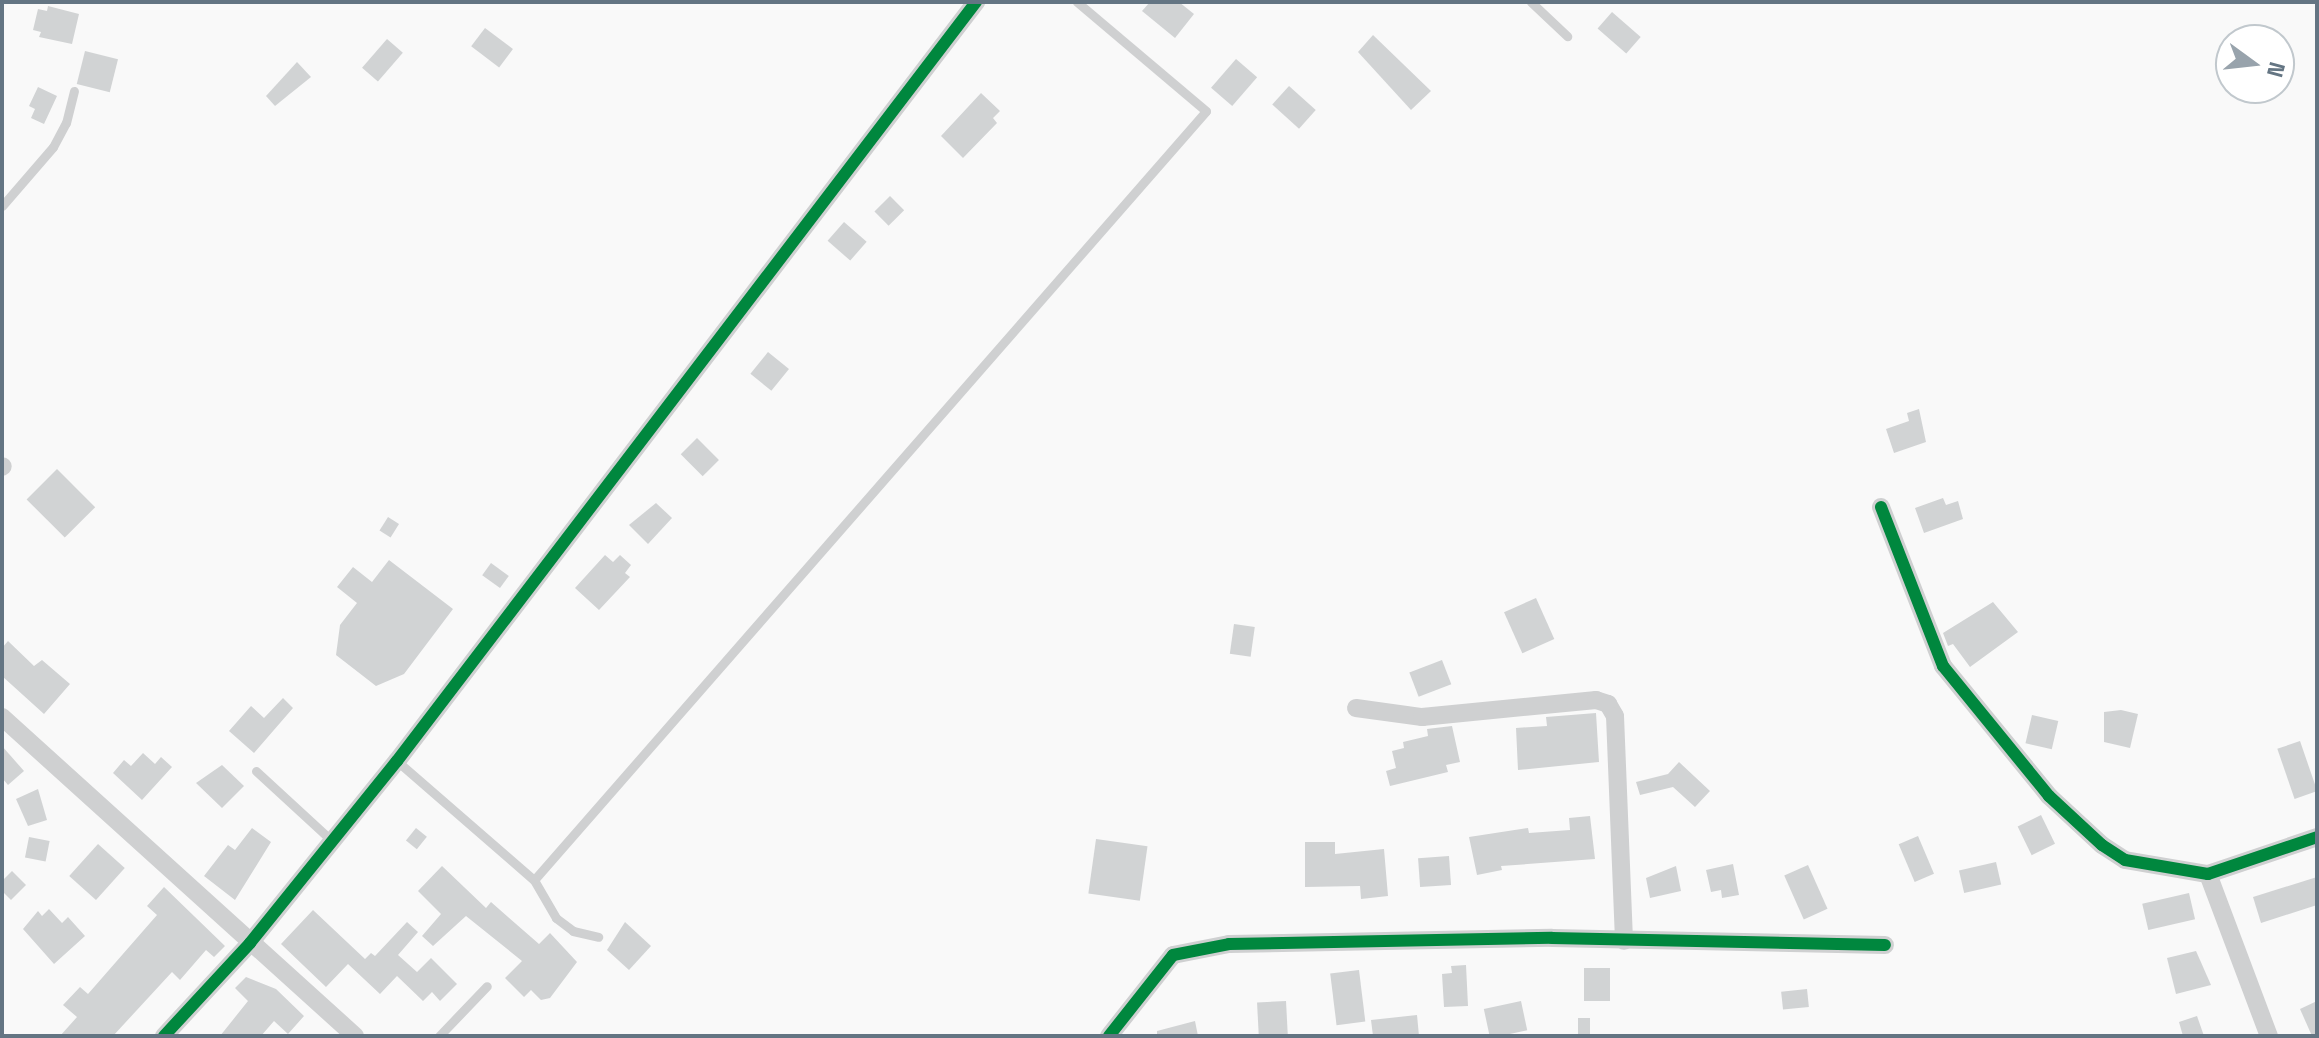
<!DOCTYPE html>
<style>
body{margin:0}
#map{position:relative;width:2319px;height:1038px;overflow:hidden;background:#f9f9f9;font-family:"Space Grotesk",sans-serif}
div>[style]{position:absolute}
.building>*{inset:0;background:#d1d3d4;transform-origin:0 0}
.service>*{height:9px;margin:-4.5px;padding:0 4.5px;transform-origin:4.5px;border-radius:4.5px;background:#cfd0d1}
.minor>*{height:18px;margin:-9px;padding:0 9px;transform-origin:9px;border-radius:9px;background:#cfd0d1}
.cycleway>*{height:12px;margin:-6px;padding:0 6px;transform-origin:6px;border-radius:6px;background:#00873e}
span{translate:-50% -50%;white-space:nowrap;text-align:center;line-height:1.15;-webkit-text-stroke:8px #fff;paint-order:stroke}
.frame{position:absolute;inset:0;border:4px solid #647583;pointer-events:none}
.north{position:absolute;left:2215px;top:24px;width:80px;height:80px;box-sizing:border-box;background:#fff;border:2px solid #c1c8cd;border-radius:50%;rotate:105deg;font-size:22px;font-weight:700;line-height:32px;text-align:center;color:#647583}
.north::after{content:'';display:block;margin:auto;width:28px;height:36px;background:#98a3ac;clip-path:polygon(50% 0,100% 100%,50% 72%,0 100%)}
</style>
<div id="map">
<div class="building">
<div style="clip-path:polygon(1150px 2px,1179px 2px,1194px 14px,1175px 38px,1142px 11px)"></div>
<div style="clip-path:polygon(48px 6px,79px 14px,72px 44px,39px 37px,41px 32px,33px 30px,38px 9px,47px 11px)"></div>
<div style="left:1612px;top:12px;width:38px;height:22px;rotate:41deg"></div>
<div style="left:485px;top:28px;width:35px;height:23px;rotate:37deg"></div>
<div style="clip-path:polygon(1373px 35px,1431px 91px,1411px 110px,1358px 52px)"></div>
<div style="left:387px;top:39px;width:21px;height:38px;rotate:41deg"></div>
<div style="left:85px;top:51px;width:34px;height:34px;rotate:14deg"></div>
<div style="left:1236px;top:59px;width:28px;height:38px;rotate:41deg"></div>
<div style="clip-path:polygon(297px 62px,311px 77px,275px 106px,266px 96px)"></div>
<div style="left:1289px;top:86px;width:36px;height:25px;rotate:42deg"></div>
<div style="clip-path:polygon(38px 87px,57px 96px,44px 124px,31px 118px,35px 109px,29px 106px)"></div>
<div style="clip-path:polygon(981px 93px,1000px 111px,993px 118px,997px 123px,963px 158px,941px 136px)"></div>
<div style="left:890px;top:196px;width:20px;height:22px;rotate:45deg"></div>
<div style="left:844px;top:222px;width:30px;height:25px;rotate:41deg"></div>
<div style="left:768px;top:352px;width:27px;height:28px;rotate:39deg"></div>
<div style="clip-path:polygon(1919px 409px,1926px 442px,1894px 453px,1886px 429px,1909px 421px,1907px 413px)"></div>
<div style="left:697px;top:438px;width:31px;height:23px;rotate:45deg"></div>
<div style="left:57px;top:469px;width:54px;height:43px;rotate:45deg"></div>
<div style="clip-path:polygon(1943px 498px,1946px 505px,1958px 501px,1963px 519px,1924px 533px,1915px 508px)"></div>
<div style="clip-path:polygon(656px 503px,672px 518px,648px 544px,629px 525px)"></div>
<div style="left:388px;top:517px;width:13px;height:16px;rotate:32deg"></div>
<div style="clip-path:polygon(605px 555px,613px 562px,620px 555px,631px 565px,625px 573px,630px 577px,599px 610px,575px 588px)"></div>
<div style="clip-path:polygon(389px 560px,453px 609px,404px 674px,376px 686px,336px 655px,340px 625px,357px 603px,337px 587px,353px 567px,372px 582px)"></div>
<div style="left:491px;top:563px;width:22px;height:15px;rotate:36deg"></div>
<div style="left:1536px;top:598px;width:45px;height:35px;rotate:66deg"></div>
<div style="clip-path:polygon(1993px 602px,2018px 632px,1970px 667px,1953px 644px,1948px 646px,1943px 633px)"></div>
<div style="left:1234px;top:624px;width:21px;height:30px;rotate:8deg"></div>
<div style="clip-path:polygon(8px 641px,34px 666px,42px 660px,70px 684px,44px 714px,2px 676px,2px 648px)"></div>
<div style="left:1442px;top:660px;width:26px;height:35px;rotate:69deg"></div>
<div style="clip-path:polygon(283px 698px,293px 708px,254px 753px,229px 731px,251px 706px,264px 718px)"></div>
<div style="clip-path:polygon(2121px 710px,2138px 714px,2130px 748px,2104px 742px,2104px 712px)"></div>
<div style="clip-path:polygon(1596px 713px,1599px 762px,1518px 770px,1516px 728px,1547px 726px,1546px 717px)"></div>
<div style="left:2032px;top:715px;width:27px;height:29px;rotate:13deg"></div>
<div style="clip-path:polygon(1452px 726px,1460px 762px,1446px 765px,1448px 772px,1390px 786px,1386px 771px,1396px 768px,1392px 751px,1404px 748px,1403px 742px,1428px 736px,1427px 729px)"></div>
<div style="left:2300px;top:741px;width:53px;height:24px;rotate:71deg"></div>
<div style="clip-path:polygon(2px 746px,24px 771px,8px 785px,2px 778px)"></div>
<div style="clip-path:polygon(143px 753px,155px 764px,161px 757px,172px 767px,142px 800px,113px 773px,124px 760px,131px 766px)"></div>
<div style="clip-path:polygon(1679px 762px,1710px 791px,1695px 807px,1673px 787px,1640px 795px,1636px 782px,1668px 774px)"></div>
<div style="clip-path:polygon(222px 765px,244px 786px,222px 808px,196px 783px)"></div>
<div style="clip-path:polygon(38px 789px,47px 820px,28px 826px,16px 799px)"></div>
<div style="left:2041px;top:815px;width:32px;height:26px;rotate:64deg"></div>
<div style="clip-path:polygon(1590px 816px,1595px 859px,1501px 866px,1502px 870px,1477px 875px,1469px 837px,1528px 828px,1529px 833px,1570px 830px,1569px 818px)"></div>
<div style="clip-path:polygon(252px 828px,271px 842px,235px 900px,204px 876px,228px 845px,235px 850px)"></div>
<div style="left:416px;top:828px;width:14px;height:16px;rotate:39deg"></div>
<div style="left:1918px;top:836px;width:41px;height:21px;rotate:67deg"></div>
<div style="left:29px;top:837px;width:21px;height:21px;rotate:11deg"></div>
<div style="left:1096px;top:839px;width:52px;height:55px;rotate:8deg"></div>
<div style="clip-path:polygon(1305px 842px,1335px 842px,1335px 854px,1384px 849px,1388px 896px,1361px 899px,1360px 886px,1305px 887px)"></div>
<div style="left:98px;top:844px;width:36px;height:43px;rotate:42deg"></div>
<div style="left:1449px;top:856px;width:29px;height:31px;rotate:86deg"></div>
<div style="left:1996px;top:862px;width:23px;height:38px;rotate:77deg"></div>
<div style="clip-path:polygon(1733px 864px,1739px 895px,1722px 898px,1721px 890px,1711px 892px,1706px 870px)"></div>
<div style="left:1808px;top:865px;width:48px;height:26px;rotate:66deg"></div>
<div style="clip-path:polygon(442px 866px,486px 908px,491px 902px,539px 944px,550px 933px,577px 962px,550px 998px,541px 1000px,531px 990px,524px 997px,505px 978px,522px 961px,466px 916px,433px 946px,422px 936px,441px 914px,418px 891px)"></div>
<div style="clip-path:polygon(1676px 866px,1681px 891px,1650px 898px,1646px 878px)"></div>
<div style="clip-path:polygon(12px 871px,26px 885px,11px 900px,2px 891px,2px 881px)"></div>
<div style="clip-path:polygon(2317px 877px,2317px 905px,2261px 923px,2253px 897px)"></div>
<div style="clip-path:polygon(164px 887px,225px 946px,214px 957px,206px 950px,180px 980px,172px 972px,113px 1036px,60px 1036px,77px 1017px,63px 1005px,80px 987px,88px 994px,157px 915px,147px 906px)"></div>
<div style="left:2189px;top:893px;width:27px;height:48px;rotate:77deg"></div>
<div style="clip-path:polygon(49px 909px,62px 923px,68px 917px,85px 936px,54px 964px,23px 929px,38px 911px,42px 916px)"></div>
<div style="clip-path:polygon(313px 910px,365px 959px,371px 953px,375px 956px,407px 922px,418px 932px,398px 955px,417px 972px,431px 958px,457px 984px,440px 1001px,432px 992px,423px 1001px,397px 976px,380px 994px,348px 964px,326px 987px,281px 944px)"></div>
<div style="clip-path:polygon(625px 922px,651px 946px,629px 970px,607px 950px)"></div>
<div style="clip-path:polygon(2196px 951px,2211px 985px,2176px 994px,2167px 958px)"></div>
<div style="clip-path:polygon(1466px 965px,1468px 1006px,1444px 1007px,1442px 974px,1452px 973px,1451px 966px)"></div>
<div style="left:1584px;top:968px;width:26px;height:33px"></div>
<div style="left:1359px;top:970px;width:52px;height:29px;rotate:83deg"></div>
<div style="clip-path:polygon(246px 977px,276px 989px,304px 1016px,288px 1034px,274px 1021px,261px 1036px,220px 1036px,248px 1001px,235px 988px)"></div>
<div style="left:1807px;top:989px;width:18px;height:26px;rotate:84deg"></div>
<div style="left:1286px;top:1001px;width:35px;height:29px;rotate:87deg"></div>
<div style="left:1521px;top:1001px;width:30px;height:38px;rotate:78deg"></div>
<div style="clip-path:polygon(2317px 1001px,2317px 1036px,2312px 1036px,2300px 1009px)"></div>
<div style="clip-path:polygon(1417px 1015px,1419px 1036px,1373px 1036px,1371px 1020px)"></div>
<div style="clip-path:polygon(2197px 1016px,2204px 1036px,2183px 1036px,2179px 1022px)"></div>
<div style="left:1578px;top:1018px;width:12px;height:18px"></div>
<div style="clip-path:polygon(1195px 1021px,1198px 1036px,1157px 1036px,1157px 1031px)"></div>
</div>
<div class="service">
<div style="left:1531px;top:2px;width:50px;rotate:43.4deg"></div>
<div style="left:2px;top:206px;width:78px;rotate:-49.2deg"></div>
<div style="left:53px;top:147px;width:27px;rotate:-62deg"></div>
<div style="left:66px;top:123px;width:33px;rotate:-76deg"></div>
<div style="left:397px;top:761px;width:181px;rotate:41deg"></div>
<div style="left:534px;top:880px;width:44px;rotate:59.9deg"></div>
<div style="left:556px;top:918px;width:21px;rotate:37deg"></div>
<div style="left:573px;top:931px;width:26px;rotate:13deg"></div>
<div style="left:256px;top:771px;width:103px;rotate:42.6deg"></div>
<div style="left:534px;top:880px;width:1021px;rotate:-48.85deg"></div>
<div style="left:1206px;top:111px;width:169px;rotate:-139.8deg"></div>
<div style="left:439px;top:1036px;width:69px;rotate:-46.2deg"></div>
</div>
<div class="minor">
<div style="left:2px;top:467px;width:1px;rotate:-45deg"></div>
<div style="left:1881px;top:507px;width:171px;rotate:68.7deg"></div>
<div style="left:1943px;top:666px;width:168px;rotate:50.8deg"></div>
<div style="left:2049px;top:796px;width:72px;rotate:42.8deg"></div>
<div style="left:2102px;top:845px;width:27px;rotate:33deg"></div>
<div style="left:2125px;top:860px;width:84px;rotate:9.6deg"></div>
<div style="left:2208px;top:874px;width:115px;rotate:-18.7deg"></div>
<div style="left:1356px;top:708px;width:67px;rotate:7.8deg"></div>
<div style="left:1422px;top:717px;width:175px;rotate:-5.6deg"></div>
<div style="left:1596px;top:700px;width:13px;rotate:18deg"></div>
<div style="left:1608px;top:704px;width:14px;rotate:60deg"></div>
<div style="left:1615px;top:716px;width:225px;rotate:87.7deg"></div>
<div style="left:2px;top:717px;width:476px;rotate:42.1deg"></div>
<div style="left:2208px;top:874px;width:173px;rotate:69.4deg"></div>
<div style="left:164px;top:1036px;width:127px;rotate:-47.2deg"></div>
<div style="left:250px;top:943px;width:234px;rotate:-51.1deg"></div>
<div style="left:397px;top:761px;width:955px;rotate:-52.66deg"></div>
<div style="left:1109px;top:1036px;width:103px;rotate:-51.7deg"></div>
<div style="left:1173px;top:955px;width:57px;rotate:-11.1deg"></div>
<div style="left:1229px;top:944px;width:323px;rotate:-1.1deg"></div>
<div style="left:1552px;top:938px;width:333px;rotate:1.2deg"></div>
</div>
<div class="cycleway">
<div style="left:1881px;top:507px;width:171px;rotate:68.7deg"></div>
<div style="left:1943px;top:666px;width:168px;rotate:50.8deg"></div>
<div style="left:2049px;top:796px;width:72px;rotate:42.8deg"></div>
<div style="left:2102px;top:845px;width:27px;rotate:33deg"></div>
<div style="left:2125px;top:860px;width:84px;rotate:9.6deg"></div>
<div style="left:2208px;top:874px;width:115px;rotate:-18.7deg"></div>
<div style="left:164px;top:1036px;width:127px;rotate:-47.2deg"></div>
<div style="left:250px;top:943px;width:234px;rotate:-51.1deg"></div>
<div style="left:397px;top:761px;width:955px;rotate:-52.66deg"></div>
<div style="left:1109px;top:1036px;width:103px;rotate:-51.7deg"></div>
<div style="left:1173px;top:955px;width:57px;rotate:-11.1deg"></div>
<div style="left:1229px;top:944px;width:323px;rotate:-1.1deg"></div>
<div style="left:1552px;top:938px;width:333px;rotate:1.2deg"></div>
</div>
<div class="frame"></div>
<div class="north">N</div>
</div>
